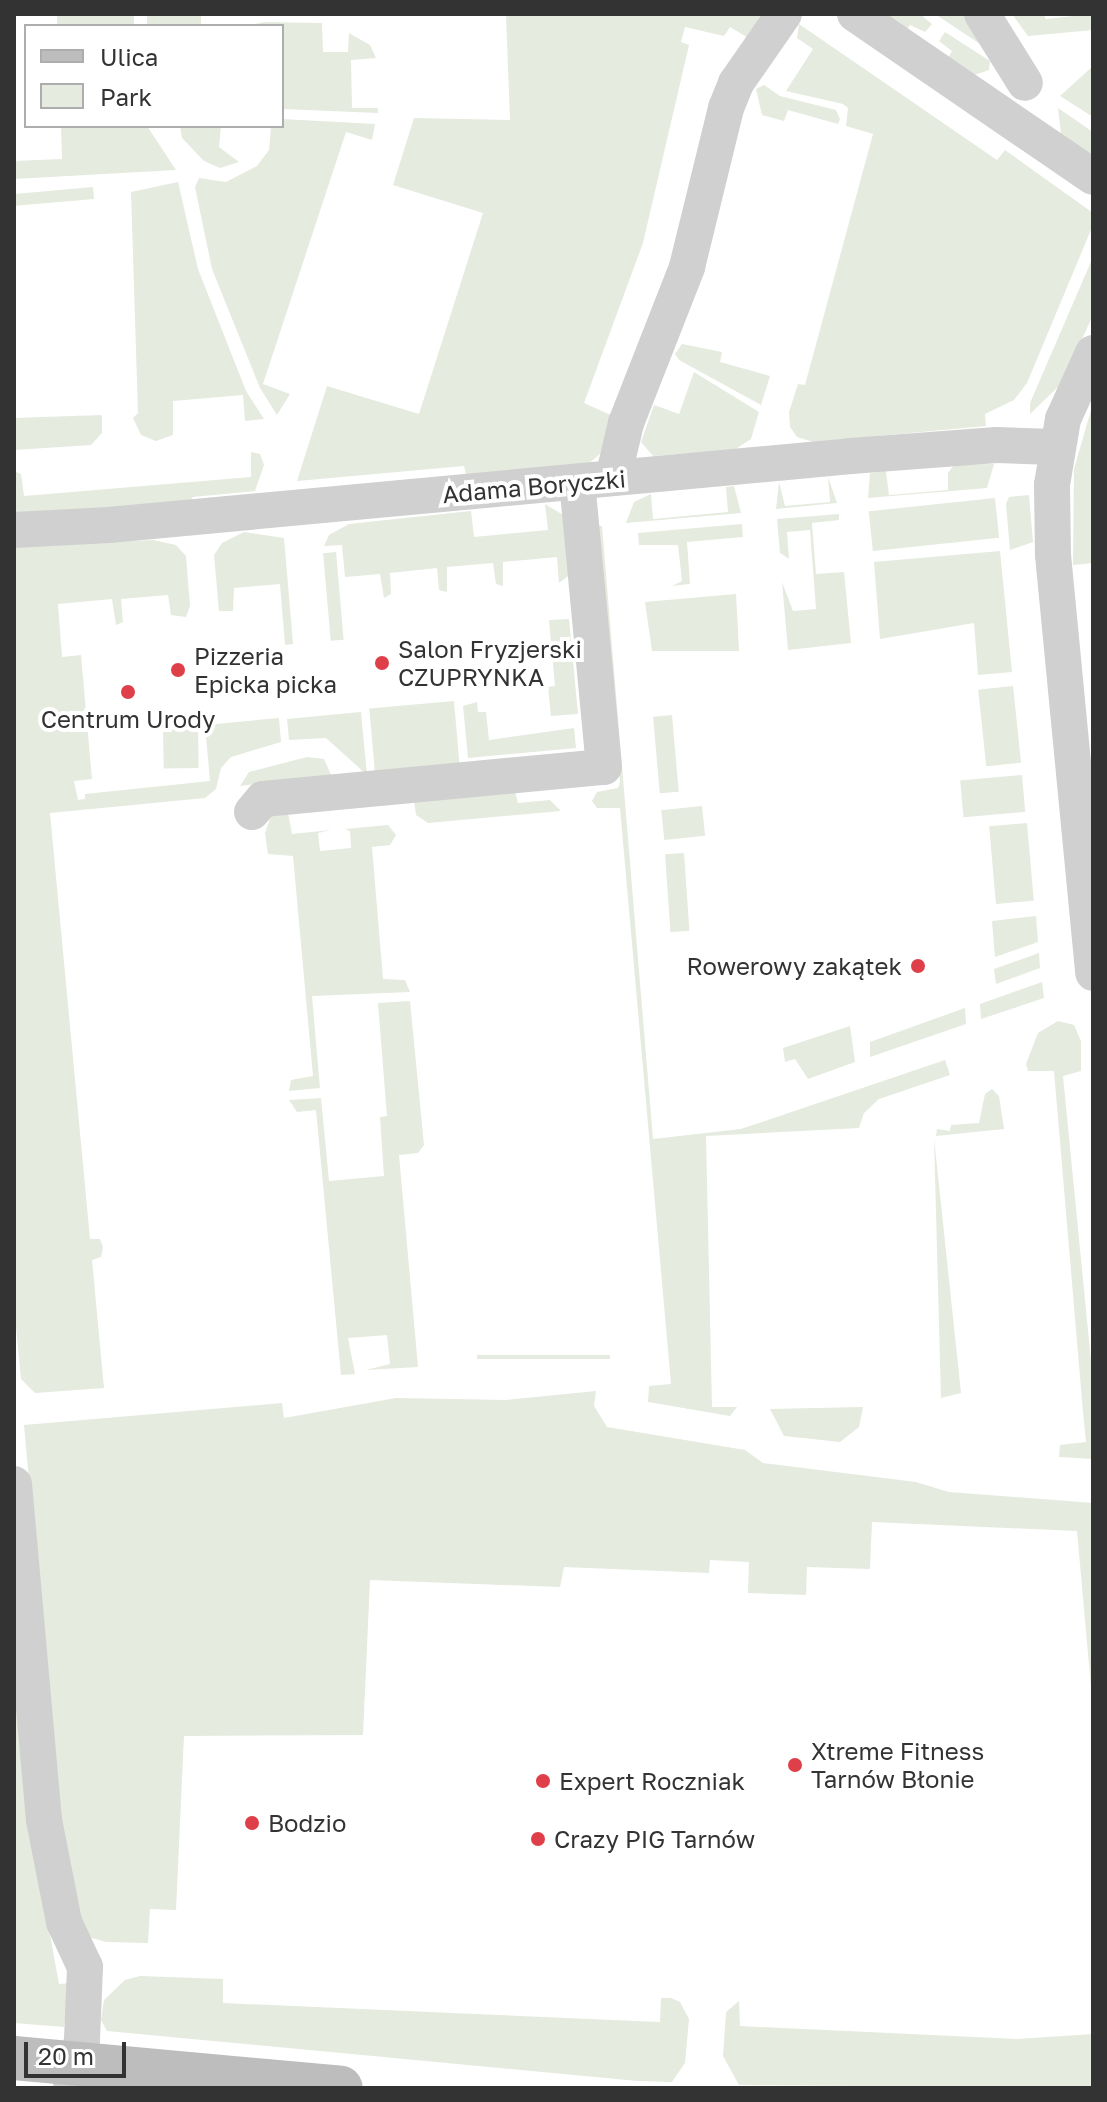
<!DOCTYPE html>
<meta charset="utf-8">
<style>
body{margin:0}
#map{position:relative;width:1107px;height:2102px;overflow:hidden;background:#fff;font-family:"Golos Text",sans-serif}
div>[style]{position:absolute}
.green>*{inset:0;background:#e5ebdf;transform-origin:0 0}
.minor>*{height:36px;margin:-18px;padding:0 18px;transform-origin:18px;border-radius:18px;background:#d0d0d0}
.secondary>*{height:44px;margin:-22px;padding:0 22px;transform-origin:22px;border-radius:22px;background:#bdbdbd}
.dots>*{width:22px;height:22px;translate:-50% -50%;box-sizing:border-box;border:4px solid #fff;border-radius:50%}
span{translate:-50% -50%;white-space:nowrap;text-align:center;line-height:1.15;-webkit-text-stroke:8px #fff;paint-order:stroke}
.street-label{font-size:24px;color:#333}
.poi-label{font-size:24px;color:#333}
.left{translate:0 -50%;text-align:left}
.right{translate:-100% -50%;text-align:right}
.frame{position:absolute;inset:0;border:16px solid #333;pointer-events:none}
.legend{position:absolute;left:24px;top:24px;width:260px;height:104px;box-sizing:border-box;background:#fff;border:2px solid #adadad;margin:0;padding:10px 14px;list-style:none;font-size:24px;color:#333}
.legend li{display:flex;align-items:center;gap:16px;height:40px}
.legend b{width:40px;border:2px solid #adadad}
.scale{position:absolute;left:24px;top:2042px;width:102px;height:36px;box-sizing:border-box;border:4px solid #333;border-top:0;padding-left:10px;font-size:24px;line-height:28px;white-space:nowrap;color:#333;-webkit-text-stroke:6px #fff;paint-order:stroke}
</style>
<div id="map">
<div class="green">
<div style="left:57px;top:14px;width:77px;height:12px"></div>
<div style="left:147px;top:14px;width:54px;height:12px"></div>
<div style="clip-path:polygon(506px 14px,765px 14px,750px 39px,730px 27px,724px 36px,685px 27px,681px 42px,689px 45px,643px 243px,584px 403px,611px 415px,600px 454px,588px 464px,466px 475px,464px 466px,297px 481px,327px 386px,419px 414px,483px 213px,393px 185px,414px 118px,510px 120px)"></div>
<div style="clip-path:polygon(879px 14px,920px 14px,932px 24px,925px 32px,910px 25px,905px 32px)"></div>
<div style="clip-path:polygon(935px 14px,969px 14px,986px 48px)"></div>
<div style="clip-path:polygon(1012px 14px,1043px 14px,1046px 19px,1093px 14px,1093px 30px,1028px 36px)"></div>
<div style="clip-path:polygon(264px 22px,322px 23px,323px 52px,348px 52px,349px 33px,370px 45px,376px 58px,351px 60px,352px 108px,378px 108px,378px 113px,282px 109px,282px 26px,247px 26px)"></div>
<div style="clip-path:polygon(799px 24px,997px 160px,1005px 150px,1093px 213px,1093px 225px,1027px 383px,1014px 400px,985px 414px,986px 426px,813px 442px,797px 437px,790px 427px,789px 412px,798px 384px,805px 385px,873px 134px,846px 126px,848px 108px,843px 104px,786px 91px,813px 49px,797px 38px)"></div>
<div style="clip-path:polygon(945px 32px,990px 61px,989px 70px,974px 75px,947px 60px,952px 51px,939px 41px)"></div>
<div style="clip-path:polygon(1093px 66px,1093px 117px,1060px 96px)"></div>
<div style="clip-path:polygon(764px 85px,780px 96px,836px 110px,840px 119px,838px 124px,788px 110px,784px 121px,762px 115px,756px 89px)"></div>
<div style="clip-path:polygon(1058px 108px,1093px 132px,1093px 161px,1061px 134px)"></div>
<div style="clip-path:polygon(282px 119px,375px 124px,372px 140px,346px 132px,263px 384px,290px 394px,277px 415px,260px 388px,212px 269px,195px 187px,199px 178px,226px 182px,257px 166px,269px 150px,271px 127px,282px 126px)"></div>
<div style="clip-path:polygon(61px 126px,147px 126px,176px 170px,14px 179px,14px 161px,62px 159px)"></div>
<div style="clip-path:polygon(180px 126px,221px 126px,219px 147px,239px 162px,220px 168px,204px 161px,182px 138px)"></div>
<div style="clip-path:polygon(178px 182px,198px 269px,246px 391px,264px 419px,245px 421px,243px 395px,173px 401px,173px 435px,156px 441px,141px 435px,133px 418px,138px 413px,131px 192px)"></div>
<div style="left:93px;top:187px;width:12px;height:79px;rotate:85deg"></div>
<div style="clip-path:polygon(1093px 257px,1093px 315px,1062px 383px,1030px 414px,1030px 403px)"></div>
<div style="clip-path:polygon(682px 344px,722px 352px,720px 362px,770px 376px,761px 405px,679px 360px,675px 354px)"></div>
<div style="clip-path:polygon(694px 372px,759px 412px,751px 439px,734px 450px,653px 456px,641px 442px,654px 405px,679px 414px)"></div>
<div style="clip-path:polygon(1093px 403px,1093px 563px,1073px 565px,1074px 469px)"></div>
<div style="clip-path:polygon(102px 415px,102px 433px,91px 445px,14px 450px,14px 418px)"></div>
<div style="clip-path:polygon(251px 452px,260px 454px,264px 465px,255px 491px,193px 497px,184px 508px,14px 515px,14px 471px,21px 474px,24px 496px,251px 477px)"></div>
<div style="clip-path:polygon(994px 464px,987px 488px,868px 498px,870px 473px,886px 471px,889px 495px,948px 490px,948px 473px,954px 465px)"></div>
<div style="clip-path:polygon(828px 477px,837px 503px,776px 509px,779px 482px,785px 506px,830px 502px)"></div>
<div style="clip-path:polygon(734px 486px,741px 513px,626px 523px,634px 502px,651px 494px,653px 519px,728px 512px,726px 487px)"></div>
<div style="clip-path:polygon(1029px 495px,1033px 542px,1010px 550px,1006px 504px,1009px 497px)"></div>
<div style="left:995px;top:498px;width:40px;height:127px;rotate:84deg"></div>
<div style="clip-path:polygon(545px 504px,563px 515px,571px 574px,559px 583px,557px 557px,503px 562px,503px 586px,496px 584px,493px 563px,447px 567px,447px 592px,439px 590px,437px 568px,390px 573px,391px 594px,384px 598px,380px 574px,345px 577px,342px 545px,324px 546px,329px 535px,349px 524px,471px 511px,474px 537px,548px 530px)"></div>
<div style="clip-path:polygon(839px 514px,839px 520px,812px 523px,816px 574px,844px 572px,851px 643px,788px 650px,782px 582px,793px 611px,816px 609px,810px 530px,787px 532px,789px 559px,780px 553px,777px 519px)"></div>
<div style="clip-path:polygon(742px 524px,743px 537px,687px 542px,690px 584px,672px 586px,682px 581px,678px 545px,639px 545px,638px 533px)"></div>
<div style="clip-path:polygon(597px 526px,602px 526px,653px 1139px,741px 1129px,945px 1060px,950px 1075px,879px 1099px,864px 1113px,859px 1128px,706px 1136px,712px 1407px,737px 1407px,730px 1416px,648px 1402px,649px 1386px,671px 1384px,620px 808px,597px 808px,592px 801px,597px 792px,618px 788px,620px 782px)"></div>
<div style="clip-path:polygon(244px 532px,284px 538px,293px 644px,285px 645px,280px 584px,234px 588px,233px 611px,219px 611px,214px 555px,222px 543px)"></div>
<div style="clip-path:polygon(153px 540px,176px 545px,186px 556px,190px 606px,186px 617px,171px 615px,168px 595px,121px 599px,123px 622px,116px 625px,112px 599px,58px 604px,62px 657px,81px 655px,92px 779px,74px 781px,78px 800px,85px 799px,85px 794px,210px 781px,205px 725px,279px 718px,281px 742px,231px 757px,221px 768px,216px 789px,205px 798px,50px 813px,90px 1239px,100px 1239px,103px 1247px,101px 1257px,92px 1260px,104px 1388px,35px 1393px,21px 1379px,14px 1305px,14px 546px)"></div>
<div style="clip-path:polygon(1000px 551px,1012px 672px,978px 675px,974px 623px,880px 639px,874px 562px)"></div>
<div style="left:336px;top:552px;width:88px;height:13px;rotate:85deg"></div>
<div style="clip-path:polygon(736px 594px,739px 651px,652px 651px,645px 602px)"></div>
<div style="clip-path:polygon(569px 619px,578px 714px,551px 716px,548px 687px,555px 686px,549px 620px)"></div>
<div style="left:1013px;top:686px;width:77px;height:35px;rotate:84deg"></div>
<div style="left:454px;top:701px;width:64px;height:85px;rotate:85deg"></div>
<div style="clip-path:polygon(477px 702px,478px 712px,486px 712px,489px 740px,574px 728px,576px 748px,468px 758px,463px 706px)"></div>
<div style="clip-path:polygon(361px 712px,367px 775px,326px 738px,289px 740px,287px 719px)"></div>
<div style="left:672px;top:715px;width:77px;height:19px;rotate:85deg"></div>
<div style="left:198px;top:729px;width:39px;height:35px;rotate:89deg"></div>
<div style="clip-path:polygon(307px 757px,324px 759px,331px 775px,240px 786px,249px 772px)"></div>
<div style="left:1022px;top:775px;width:37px;height:62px;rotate:85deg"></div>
<div style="clip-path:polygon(515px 792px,518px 803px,550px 800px,561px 811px,428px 823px,416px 815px,414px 800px)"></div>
<div style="left:702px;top:806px;width:30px;height:41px;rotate:84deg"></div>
<div style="clip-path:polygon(272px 813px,288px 813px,292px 834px,331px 830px,318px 833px,320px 851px,351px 848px,350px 831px,345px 829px,388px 825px,396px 835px,390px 845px,372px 847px,383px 979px,405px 980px,410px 992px,312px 996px,320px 1088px,289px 1091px,291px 1080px,313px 1076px,293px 856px,268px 854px,265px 833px)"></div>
<div style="left:1027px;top:823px;width:78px;height:38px;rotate:85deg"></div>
<div style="left:684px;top:853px;width:78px;height:19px;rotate:86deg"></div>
<div style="clip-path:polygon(1036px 916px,1038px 942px,995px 957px,992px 921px)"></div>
<div style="clip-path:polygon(1039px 953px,1040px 968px,996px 984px,994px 969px)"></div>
<div style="clip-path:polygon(1042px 982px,1044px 998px,981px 1019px,980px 1004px)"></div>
<div style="clip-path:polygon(410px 1001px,424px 1145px,418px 1153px,399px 1155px,418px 1367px,366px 1370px,390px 1364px,387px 1335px,348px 1338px,355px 1374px,341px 1375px,316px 1110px,297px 1112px,289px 1100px,321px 1098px,329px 1181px,384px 1176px,380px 1117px,387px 1116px,378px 1003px)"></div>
<div style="clip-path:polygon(965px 1008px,966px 1024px,870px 1057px,870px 1042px)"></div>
<div style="clip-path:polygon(1058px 1021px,1074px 1025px,1081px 1041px,1081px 1071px,1063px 1076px,1093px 1381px,1093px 1459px,1059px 1457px,1060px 1445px,1086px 1442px,1083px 1412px,1054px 1071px,1028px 1071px,1026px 1064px,1038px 1033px)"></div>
<div style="clip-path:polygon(850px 1026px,855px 1062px,808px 1079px,795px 1059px,785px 1062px,783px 1048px)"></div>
<div style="clip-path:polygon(992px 1089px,999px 1096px,1004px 1129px,936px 1136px,937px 1129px,950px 1131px,951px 1125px,979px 1123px,985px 1094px)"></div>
<div style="clip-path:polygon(934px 1138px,961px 1393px,941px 1398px)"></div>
<div style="left:610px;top:1355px;width:4px;height:133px;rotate:90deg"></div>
<div style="clip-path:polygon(596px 1391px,594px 1406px,607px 1427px,745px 1450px,763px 1463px,916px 1482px,949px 1492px,1093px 1503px,1093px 1709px,1077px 1531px,872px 1522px,870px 1569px,807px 1567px,806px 1595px,748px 1593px,749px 1562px,710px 1560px,709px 1573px,564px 1567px,560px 1587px,370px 1580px,363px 1735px,184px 1736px,176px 1910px,150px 1909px,148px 1943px,106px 1942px,82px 1935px,59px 1812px,24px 1425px,282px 1403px,284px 1418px,396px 1398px,506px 1400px)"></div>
<div style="clip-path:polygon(863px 1407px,859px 1427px,840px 1442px,784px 1436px,770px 1409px)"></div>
<div style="clip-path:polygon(14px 1657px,43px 1896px,59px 1984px,72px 1983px,64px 2027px,14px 2023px)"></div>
<div style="clip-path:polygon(140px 1976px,223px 1979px,223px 2003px,660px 2022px,661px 1998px,671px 1998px,680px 2002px,689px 2019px,685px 2063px,672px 2082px,638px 2081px,107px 2031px,101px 2020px,104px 2000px,125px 1980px)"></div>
<div style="clip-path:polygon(739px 2001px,740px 2026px,1017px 2039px,1093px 2034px,1093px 2088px,739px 2085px,723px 2056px,726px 2012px)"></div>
</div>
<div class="minor">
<div style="left:855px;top:14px;width:288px;rotate:34.4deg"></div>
<div style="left:982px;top:14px;width:81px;rotate:58.1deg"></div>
<div style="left:1093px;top:353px;width:72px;rotate:114.4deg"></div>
<div style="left:1063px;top:419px;width:67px;rotate:99.5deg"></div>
<div style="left:1052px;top:485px;width:70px;rotate:89.2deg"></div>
<div style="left:1053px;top:555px;width:420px;rotate:84.5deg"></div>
<div style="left:613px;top:478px;width:57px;rotate:-76.7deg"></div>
<div style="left:626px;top:423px;width:168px;rotate:-68.6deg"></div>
<div style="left:687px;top:267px;width:164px;rotate:-76.2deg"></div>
<div style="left:726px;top:108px;width:27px;rotate:-68deg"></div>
<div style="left:736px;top:83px;width:84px;rotate:-55.2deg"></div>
<div style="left:14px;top:530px;width:95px;rotate:-3deg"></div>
<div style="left:109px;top:525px;width:745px;rotate:-5.31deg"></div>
<div style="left:851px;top:456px;width:146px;rotate:-4.3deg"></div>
<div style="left:997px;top:445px;width:58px;rotate:2deg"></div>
<div style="left:252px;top:812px;width:17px;rotate:-50deg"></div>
<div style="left:263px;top:799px;width:342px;rotate:-5.4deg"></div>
<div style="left:604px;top:767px;width:286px;rotate:-95.4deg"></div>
<div style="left:14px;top:1484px;width:337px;rotate:84.9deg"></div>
<div style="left:44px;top:1820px;width:104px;rotate:78.9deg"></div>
<div style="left:64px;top:1922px;width:50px;rotate:65deg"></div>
<div style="left:85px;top:1967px;width:73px;rotate:92.4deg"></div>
<div style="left:82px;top:2040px;width:49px;rotate:102.9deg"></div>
</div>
<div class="secondary">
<div style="left:14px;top:2058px;width:328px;rotate:5.2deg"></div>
</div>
<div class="dots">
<div style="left:382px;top:663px;background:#df3f49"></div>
<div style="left:178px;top:670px;background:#df3f49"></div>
<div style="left:128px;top:692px;background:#df3f49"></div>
<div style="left:918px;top:966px;background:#df3f49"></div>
<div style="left:795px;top:1765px;background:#df3f49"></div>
<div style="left:543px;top:1781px;background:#df3f49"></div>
<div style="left:252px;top:1823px;background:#df3f49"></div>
<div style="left:538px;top:1839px;background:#df3f49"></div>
</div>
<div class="street-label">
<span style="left:534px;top:486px;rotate:-5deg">Adama Boryczki</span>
</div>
<div class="poi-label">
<span class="left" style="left:398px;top:663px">Salon Fryzjerski<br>CZUPRYNKA</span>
<span class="left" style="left:194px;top:670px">Pizzeria<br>Epicka picka</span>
<span style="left:128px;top:719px">Centrum Urody</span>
<span class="right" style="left:902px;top:966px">Rowerowy zakątek</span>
<span class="left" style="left:811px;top:1765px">Xtreme Fitness<br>Tarnów Błonie</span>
<span class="left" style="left:559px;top:1781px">Expert Roczniak</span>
<span class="left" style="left:268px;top:1823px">Bodzio</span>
<span class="left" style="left:554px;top:1839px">Crazy PIG Tarnów</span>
</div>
<div class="frame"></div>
<ul class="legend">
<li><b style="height:10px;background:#bdbdbd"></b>Ulica</li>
<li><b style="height:22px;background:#e5ebdf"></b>Park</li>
</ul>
<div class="scale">20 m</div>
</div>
